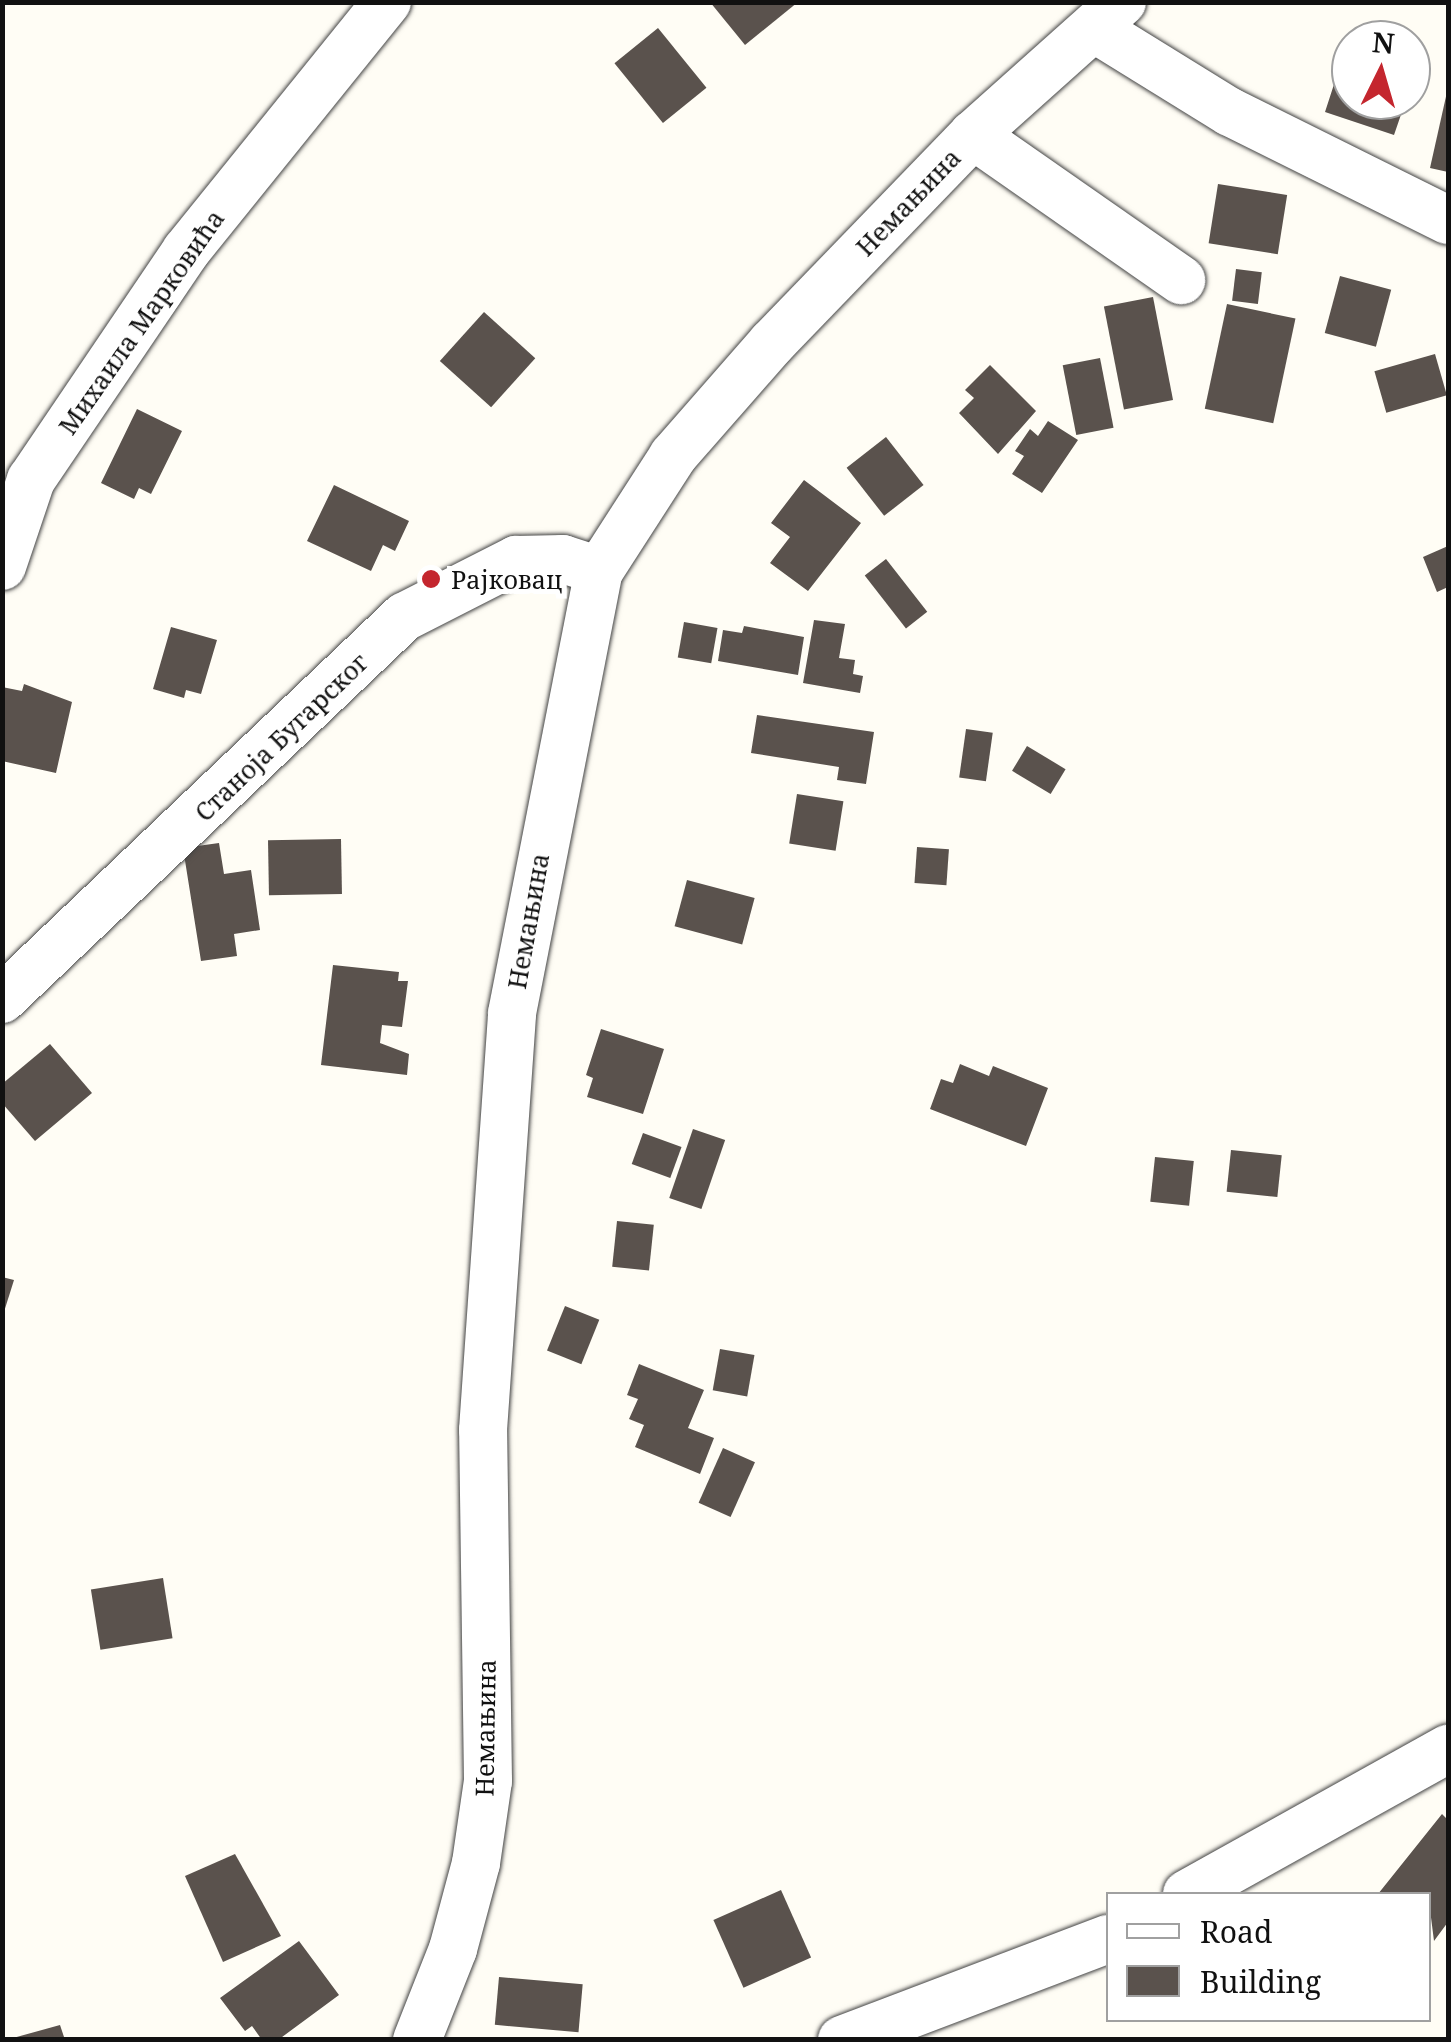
<!DOCTYPE html>
<meta charset="utf-8">
<style>
body{margin:0}
#map{position:relative;width:1451px;height:2042px;overflow:hidden;background:#fffdf5;font-family:"Noto Serif",serif}
div>[style]{position:absolute}
.building>*{inset:0;background:#5a524d;transform-origin:0 0}
.roads{filter:drop-shadow(0 0 2px #444) drop-shadow(0 0 2px #444)}
.minor>*{height:48px;margin:-24px;padding:0 24px;transform-origin:24px;border-radius:24px;background:#fff}
.dots>*{width:28px;height:28px;translate:-50% -50%;box-sizing:border-box;border:5px solid #fff;border-radius:50%}
span{translate:-50% -50%;white-space:nowrap;text-align:center;line-height:1.15;-webkit-text-stroke:10px #fff;paint-order:stroke}
.street-label{font-size:25px;color:#111}
.poi-label{font-size:25px;color:#111}
.left{translate:0 -50%;text-align:left}
.frame{position:absolute;inset:0;border:5px solid #111;pointer-events:none}
.legend{position:absolute;left:1106px;top:1892px;width:325px;height:130px;box-sizing:border-box;background:#fff;border:2px solid #a0a0a0;margin:0;padding:12px 18px;list-style:none;font-size:30px;color:#111}
.legend li{display:flex;align-items:center;gap:20px;height:50px}
.legend b{width:50px;border:2px solid #a0a0a0}
.north{position:absolute;left:1331px;top:20px;width:100px;height:100px;box-sizing:border-box;background:#fff;border:2px solid #a0a0a0;border-radius:50%;rotate:5deg;font-size:28px;font-weight:700;line-height:40px;text-align:center;color:#111}
.north::after{content:'';display:block;margin:auto;width:35px;height:45px;background:#c4262e;clip-path:polygon(50% 0,100% 100%,50% 72%,0 100%)}
</style>
<div id="map">
<div class="building">
<div style="clip-path:polygon(710px 2px,798px 2px,745px 45px)"></div>
<div style="left:658px;top:28px;width:77px;height:56px;rotate:51deg"></div>
<div style="clip-path:polygon(1350px 35px,1351px 100px,1406px 100px,1394px 135px,1325px 112px)"></div>
<div style="clip-path:polygon(1447px 92px,1448px 92px,1448px 172px,1430px 168px)"></div>
<div style="left:1218px;top:184px;width:70px;height:60px;rotate:9deg"></div>
<div style="left:1236px;top:269px;width:26px;height:32px;rotate:7deg"></div>
<div style="left:1340px;top:276px;width:53px;height:59px;rotate:15deg"></div>
<div style="left:1153px;top:297px;width:105px;height:50px;rotate:79deg"></div>
<div style="left:1227px;top:304px;width:70px;height:107px;rotate:12deg"></div>
<div style="left:484px;top:312px;width:69px;height:66px;rotate:42deg"></div>
<div style="left:1435px;top:354px;width:43px;height:63px;rotate:74deg"></div>
<div style="left:1100px;top:358px;width:71px;height:38px;rotate:79deg"></div>
<div style="clip-path:polygon(990px 365px,1036px 411px,998px 454px,959px 413px,974px 398px,965px 390px)"></div>
<div style="clip-path:polygon(137px 409px,182px 431px,151px 494px,139px 488px,134px 499px,101px 483px)"></div>
<div style="clip-path:polygon(1048px 421px,1078px 440px,1042px 493px,1012px 474px,1024px 456px,1015px 451px,1030px 429px,1038px 436px)"></div>
<div style="left:886px;top:437px;width:61px;height:50px;rotate:52deg"></div>
<div style="clip-path:polygon(804px 480px,861px 523px,808px 591px,770px 563px,790px 537px,771px 523px)"></div>
<div style="clip-path:polygon(334px 485px,409px 521px,395px 551px,383px 545px,371px 571px,307px 541px)"></div>
<div style="clip-path:polygon(1448px 546px,1448px 587px,1437px 592px,1423px 557px)"></div>
<div style="left:886px;top:559px;width:67px;height:27px;rotate:52deg"></div>
<div style="clip-path:polygon(814px 620px,845px 624px,839px 658px,855px 660px,853px 674px,863px 676px,860px 693px,803px 683px)"></div>
<div style="left:684px;top:622px;width:34px;height:36px;rotate:10deg"></div>
<div style="clip-path:polygon(744px 626px,804px 637px,798px 675px,718px 661px,723px 630px,742px 633px)"></div>
<div style="clip-path:polygon(171px 627px,217px 640px,201px 694px,186px 690px,184px 698px,153px 689px)"></div>
<div style="clip-path:polygon(24px 684px,72px 702px,56px 773px,2px 761px,2px 687px,22px 691px)"></div>
<div style="clip-path:polygon(757px 715px,874px 732px,866px 784px,837px 780px,839px 767px,751px 753px)"></div>
<div style="left:966px;top:729px;width:27px;height:49px;rotate:8deg"></div>
<div style="left:1027px;top:746px;width:45px;height:29px;rotate:31deg"></div>
<div style="left:797px;top:794px;width:47px;height:50px;rotate:9deg"></div>
<div style="left:341px;top:839px;width:55px;height:73px;rotate:89deg"></div>
<div style="clip-path:polygon(219px 843px,224px 874px,251px 870px,260px 930px,234px 934px,237px 956px,201px 961px,183px 848px)"></div>
<div style="left:917px;top:847px;width:32px;height:36px;rotate:4deg"></div>
<div style="left:687px;top:880px;width:70px;height:48px;rotate:15deg"></div>
<div style="clip-path:polygon(333px 965px,399px 972px,398px 981px,408px 981px,402px 1027px,382px 1025px,380px 1043px,409px 1054px,407px 1075px,321px 1065px)"></div>
<div style="clip-path:polygon(601px 1029px,664px 1049px,643px 1114px,587px 1097px,593px 1078px,586px 1075px)"></div>
<div style="clip-path:polygon(50px 1044px,92px 1093px,35px 1141px,2px 1103px,2px 1084px)"></div>
<div style="clip-path:polygon(960px 1064px,989px 1076px,993px 1066px,1048px 1088px,1026px 1146px,930px 1109px,941px 1079px,953px 1083px)"></div>
<div style="left:693px;top:1129px;width:34px;height:73px;rotate:19deg"></div>
<div style="left:643px;top:1133px;width:41px;height:33px;rotate:20deg"></div>
<div style="left:1231px;top:1150px;width:51px;height:42px;rotate:6deg"></div>
<div style="left:1155px;top:1157px;width:39px;height:45px;rotate:6deg"></div>
<div style="left:617px;top:1221px;width:37px;height:46px;rotate:6deg"></div>
<div style="clip-path:polygon(2px 1277px,14px 1280px,3px 1315px,2px 1315px)"></div>
<div style="left:565px;top:1306px;width:37px;height:48px;rotate:22deg"></div>
<div style="left:720px;top:1349px;width:35px;height:42px;rotate:10deg"></div>
<div style="clip-path:polygon(639px 1364px,704px 1390px,688px 1428px,714px 1438px,700px 1474px,635px 1447px,644px 1425px,629px 1419px,638px 1399px,627px 1395px)"></div>
<div style="left:723px;top:1448px;width:35px;height:60px;rotate:24deg"></div>
<div style="left:163px;top:1578px;width:61px;height:73px;rotate:81deg"></div>
<div style="clip-path:polygon(1442px 1814px,1448px 1820px,1448px 1922px,1434px 1941px,1428px 1894px,1378px 1894px)"></div>
<div style="clip-path:polygon(235px 1854px,281px 1936px,223px 1962px,185px 1876px)"></div>
<div style="left:781px;top:1890px;width:74px;height:74px;rotate:66deg"></div>
<div style="clip-path:polygon(299px 1941px,339px 1995px,278px 2040px,262px 2040px,252px 2026px,245px 2031px,220px 1998px)"></div>
<div style="left:499px;top:1977px;width:84px;height:48px;rotate:5deg"></div>
<div style="clip-path:polygon(60px 2025px,65px 2040px,13px 2040px,13px 2038px)"></div>
</div>
<div class="roads">
<div class="minor">
<div style="left:1097px;top:30px;width:156px;rotate:31.7deg"></div>
<div style="left:1230px;top:112px;width:243px;rotate:26.4deg"></div>
<div style="left:973px;top:135px;width:254px;rotate:34.9deg"></div>
<div style="left:2px;top:566px;width:91px;rotate:-71.4deg"></div>
<div style="left:31px;top:480px;width:277px;rotate:-55.9deg"></div>
<div style="left:186px;top:251px;width:320px;rotate:-51.1deg"></div>
<div style="left:2px;top:999px;width:555px;rotate:-43.54deg"></div>
<div style="left:404px;top:617px;width:126px;rotate:-27deg"></div>
<div style="left:516px;top:560px;width:47px;rotate:-1.2deg"></div>
<div style="left:563px;top:559px;width:38px;rotate:18deg"></div>
<div style="left:1187px;top:1894px;width:299px;rotate:-29.1deg"></div>
<div style="left:417px;top:2040px;width:98px;rotate:-68.4deg"></div>
<div style="left:453px;top:1949px;width:89px;rotate:-75deg"></div>
<div style="left:476px;top:1863px;width:83px;rotate:-81.7deg"></div>
<div style="left:488px;top:1781px;width:351px;rotate:-90.8deg"></div>
<div style="left:483px;top:1430px;width:418px;rotate:-86deg"></div>
<div style="left:512px;top:1013px;width:450px;rotate:-78.9deg"></div>
<div style="left:599px;top:571px;width:137px;rotate:-57.2deg"></div>
<div style="left:673px;top:456px;width:150px;rotate:-48.8deg"></div>
<div style="left:772px;top:343px;width:289px;rotate:-46deg"></div>
<div style="left:973px;top:135px;width:200px;rotate:-41.8deg"></div>
<div style="left:842px;top:2040px;width:285px;rotate:-20.8deg"></div>
</div>
</div>
<div class="dots">
<div style="left:431px;top:579px;background:#c4262e"></div>
</div>
<div class="street-label">
<span style="left:908px;top:202px;rotate:-46deg">Немањина</span>
<span style="left:141px;top:322px;rotate:-55deg">Михаила Марковића</span>
<span style="left:281px;top:737px;rotate:-44deg">Станоја Бугарског</span>
<span style="left:528px;top:921px;rotate:-80deg">Немањина</span>
<span style="left:485px;top:1728px;rotate:-89deg">Немањина</span>
</div>
<div class="poi-label">
<span class="left" style="left:451px;top:579px">Рајковац</span>
</div>
<div class="frame"></div>
<ul class="legend">
<li><b style="height:12px;background:#fff"></b>Road</li>
<li><b style="height:28px;background:#5a524d"></b>Building</li>
</ul>
<div class="north">N</div>
</div>
